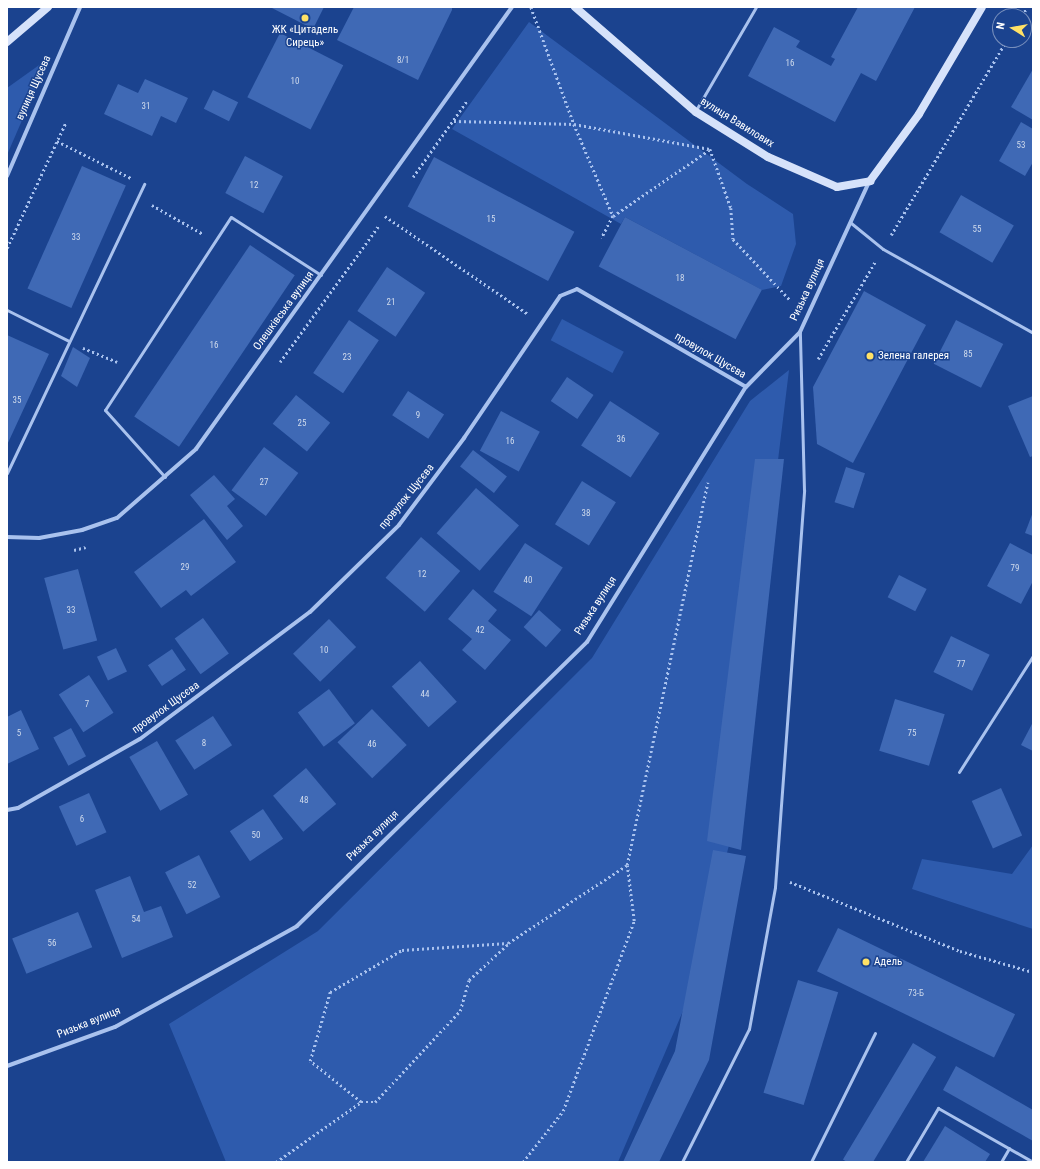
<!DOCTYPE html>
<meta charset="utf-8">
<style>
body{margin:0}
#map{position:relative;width:1040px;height:1169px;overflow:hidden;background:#1b438f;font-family:"Roboto Condensed",sans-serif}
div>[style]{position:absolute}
.green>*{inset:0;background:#2e5bad;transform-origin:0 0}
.building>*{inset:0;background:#3f69b5;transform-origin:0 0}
.path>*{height:2.5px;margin-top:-1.25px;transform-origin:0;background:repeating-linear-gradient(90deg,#a9c2ee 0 2px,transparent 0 5px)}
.lane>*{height:3px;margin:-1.5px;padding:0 1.5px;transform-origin:1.5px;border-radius:1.5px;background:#a9c2ee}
.street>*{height:4px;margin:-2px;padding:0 2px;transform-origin:2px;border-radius:2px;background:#a9c2ee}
.secondary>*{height:8px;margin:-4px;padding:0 4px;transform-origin:4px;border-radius:4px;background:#d6e2fa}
.dots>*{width:11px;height:11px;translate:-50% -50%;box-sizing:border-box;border:2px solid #1b438f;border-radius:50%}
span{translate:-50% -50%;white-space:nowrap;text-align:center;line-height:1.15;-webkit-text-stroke:3px #1b438f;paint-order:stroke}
.number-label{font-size:9px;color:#cfdaec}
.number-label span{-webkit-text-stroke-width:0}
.poi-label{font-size:11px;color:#fff}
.left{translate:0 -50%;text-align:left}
.street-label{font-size:11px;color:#fff}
.frame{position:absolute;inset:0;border:8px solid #fff;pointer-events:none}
.north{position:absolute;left:992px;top:8px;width:40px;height:40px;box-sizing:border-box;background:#1b438f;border:1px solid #768ebc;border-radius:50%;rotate:281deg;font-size:11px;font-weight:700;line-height:16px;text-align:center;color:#fff}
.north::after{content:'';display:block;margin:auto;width:14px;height:18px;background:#ffe166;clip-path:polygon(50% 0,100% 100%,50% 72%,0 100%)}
</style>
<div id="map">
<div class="green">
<div style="clip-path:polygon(529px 22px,747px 184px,793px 214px,796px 244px,781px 286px,762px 290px,625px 217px,621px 224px,452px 129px)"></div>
<div style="clip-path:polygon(49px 58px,7px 155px,7px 88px)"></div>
<div style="left:562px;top:319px;width:70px;height:24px;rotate:28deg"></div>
<div style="clip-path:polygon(789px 370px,733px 830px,689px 997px,618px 1162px,226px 1162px,169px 1024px,318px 931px,592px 658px,750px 401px)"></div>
<div style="clip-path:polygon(1033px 845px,1033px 929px,912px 889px,922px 859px,1012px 874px)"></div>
</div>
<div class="building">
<div style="clip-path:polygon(270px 7px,324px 7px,313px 29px)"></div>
<div style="clip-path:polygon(354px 7px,452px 7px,452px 10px,418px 80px,337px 40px)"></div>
<div style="clip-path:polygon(858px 7px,915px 7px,876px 81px,861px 73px,835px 122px,748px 76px,774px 27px,800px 41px,796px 47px,831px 66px,835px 59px,831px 57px)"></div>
<div style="left:280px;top:33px;width:71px;height:72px;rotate:27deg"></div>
<div style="clip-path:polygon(1033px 69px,1033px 120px,1011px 107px)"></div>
<div style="clip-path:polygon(145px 79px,188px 98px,176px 123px,161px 116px,152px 136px,104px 114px,118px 84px,138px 93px)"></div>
<div style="left:213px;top:90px;width:28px;height:21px;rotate:26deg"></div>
<div style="clip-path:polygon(1021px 122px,1033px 129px,1033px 162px,1025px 176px,999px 161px)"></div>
<div style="left:245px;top:156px;width:43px;height:42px;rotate:28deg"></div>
<div style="left:434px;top:157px;width:159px;height:56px;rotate:28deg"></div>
<div style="left:82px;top:166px;width:48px;height:134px;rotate:24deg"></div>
<div style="left:961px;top:195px;width:61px;height:43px;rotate:30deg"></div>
<div style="left:625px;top:217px;width:155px;height:56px;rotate:28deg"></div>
<div style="left:250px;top:245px;width:54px;height:207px;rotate:34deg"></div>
<div style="left:387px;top:267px;width:46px;height:53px;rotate:34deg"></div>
<div style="clip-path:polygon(864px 291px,926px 325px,853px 463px,817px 444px,813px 387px)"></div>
<div style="left:349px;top:320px;width:36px;height:64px;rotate:34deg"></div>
<div style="left:956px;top:320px;width:53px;height:49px;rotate:27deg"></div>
<div style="clip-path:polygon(7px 335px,49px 354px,7px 445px)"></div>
<div style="clip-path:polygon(73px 347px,90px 358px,77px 387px,61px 376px)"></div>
<div style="left:567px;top:377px;width:32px;height:29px;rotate:34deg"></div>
<div style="left:408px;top:391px;width:43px;height:29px;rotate:33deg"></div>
<div style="left:296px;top:395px;width:44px;height:37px;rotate:39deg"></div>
<div style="clip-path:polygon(1033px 396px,1033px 456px,1030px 457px,1008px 406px)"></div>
<div style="left:610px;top:401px;width:59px;height:53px;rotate:33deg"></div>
<div style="left:501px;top:411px;width:44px;height:45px;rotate:28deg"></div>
<div style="left:264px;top:447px;width:43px;height:54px;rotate:37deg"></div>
<div style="left:473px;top:450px;width:43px;height:21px;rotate:38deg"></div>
<div style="clip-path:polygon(755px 459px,784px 459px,741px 850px,707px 841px)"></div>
<div style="left:846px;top:467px;width:20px;height:37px;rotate:18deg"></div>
<div style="clip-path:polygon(214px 475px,235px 499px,227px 506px,243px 526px,227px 540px,190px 495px)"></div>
<div style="left:582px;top:481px;width:40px;height:51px;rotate:32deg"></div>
<div style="left:476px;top:488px;width:57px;height:60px;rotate:41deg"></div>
<div style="clip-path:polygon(1033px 512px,1033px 536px,1025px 533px)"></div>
<div style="clip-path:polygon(204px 519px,236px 562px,191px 596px,186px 590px,161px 608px,134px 572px)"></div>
<div style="left:421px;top:537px;width:52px;height:54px;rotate:41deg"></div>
<div style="left:525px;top:543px;width:45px;height:58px;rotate:33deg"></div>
<div style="clip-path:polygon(1010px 543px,1033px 555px,1033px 581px,1021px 604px,987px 586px)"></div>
<div style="left:78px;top:569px;width:74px;height:35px;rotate:75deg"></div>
<div style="left:899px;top:575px;width:31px;height:25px;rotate:27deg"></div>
<div style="clip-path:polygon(473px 589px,497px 610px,488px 621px,511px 640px,485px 670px,462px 650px,472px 639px,448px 619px)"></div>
<div style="left:539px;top:610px;width:30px;height:23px;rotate:42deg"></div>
<div style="left:203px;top:618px;width:44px;height:35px;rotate:54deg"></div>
<div style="left:329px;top:619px;width:39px;height:50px;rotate:46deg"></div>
<div style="left:951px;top:636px;width:43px;height:40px;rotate:26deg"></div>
<div style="left:116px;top:648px;width:26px;height:21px;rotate:65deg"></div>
<div style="left:172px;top:649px;width:25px;height:29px;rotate:56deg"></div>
<div style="left:420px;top:661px;width:55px;height:38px;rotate:48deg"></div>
<div style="left:89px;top:675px;width:45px;height:36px;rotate:57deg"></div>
<div style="left:329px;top:689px;width:43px;height:39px;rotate:53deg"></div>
<div style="left:895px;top:699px;width:52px;height:54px;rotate:17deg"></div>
<div style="left:372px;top:709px;width:50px;height:48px;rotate:46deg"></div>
<div style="clip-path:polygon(21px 710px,39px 749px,7px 764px,7px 717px)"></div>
<div style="left:213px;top:716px;width:35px;height:45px;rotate:57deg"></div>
<div style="clip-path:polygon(1033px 722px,1033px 751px,1021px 745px)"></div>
<div style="left:71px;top:728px;width:32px;height:20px;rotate:62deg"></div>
<div style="left:157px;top:741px;width:62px;height:32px;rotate:60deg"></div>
<div style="left:306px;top:768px;width:47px;height:43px;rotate:50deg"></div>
<div style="left:1001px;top:788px;width:52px;height:32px;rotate:66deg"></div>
<div style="left:89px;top:793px;width:43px;height:33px;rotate:66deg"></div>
<div style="left:263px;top:809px;width:36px;height:40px;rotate:56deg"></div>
<div style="clip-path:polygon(713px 850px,746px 856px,709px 1060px,659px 1162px,623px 1162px,675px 1051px)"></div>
<div style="left:199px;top:855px;width:47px;height:38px;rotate:63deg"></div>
<div style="clip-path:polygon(130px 876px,144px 912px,161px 906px,173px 937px,122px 958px,95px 890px)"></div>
<div style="left:78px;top:912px;width:38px;height:71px;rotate:68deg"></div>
<div style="left:838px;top:928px;width:197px;height:48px;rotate:26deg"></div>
<div style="left:798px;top:980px;width:42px;height:118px;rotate:17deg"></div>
<div style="left:913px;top:1043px;width:27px;height:136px;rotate:31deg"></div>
<div style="clip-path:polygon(956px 1066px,1033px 1110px,1033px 1141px,943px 1090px)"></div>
<div style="clip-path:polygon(945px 1126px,990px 1154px,985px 1162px,923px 1162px)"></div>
</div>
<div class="path">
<div style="left:531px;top:7px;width:125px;rotate:69.8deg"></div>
<div style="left:574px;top:124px;width:100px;rotate:67deg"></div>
<div style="left:613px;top:216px;width:25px;rotate:117deg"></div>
<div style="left:1022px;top:16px;width:10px;rotate:-61deg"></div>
<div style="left:454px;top:121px;width:120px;rotate:1.4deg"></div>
<div style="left:574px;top:124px;width:138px;rotate:10.4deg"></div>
<div style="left:57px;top:141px;width:83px;rotate:26.6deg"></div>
<div style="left:710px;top:149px;width:63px;rotate:70.4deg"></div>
<div style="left:731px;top:208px;width:31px;rotate:86deg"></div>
<div style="left:733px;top:239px;width:83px;rotate:46.9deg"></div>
<div style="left:413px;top:177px;width:95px;rotate:-54.8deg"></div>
<div style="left:152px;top:205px;width:59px;rotate:29.6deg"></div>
<div style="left:385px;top:216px;width:173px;rotate:34.4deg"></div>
<div style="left:613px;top:216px;width:116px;rotate:-34.5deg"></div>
<div style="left:891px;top:235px;width:227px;rotate:-59.3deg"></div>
<div style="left:7px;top:248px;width:139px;rotate:-64.9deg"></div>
<div style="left:83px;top:348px;width:37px;rotate:22deg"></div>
<div style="left:818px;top:359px;width:113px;rotate:-59.6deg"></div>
<div style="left:280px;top:362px;width:169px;rotate:-54.1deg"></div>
<div style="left:74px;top:550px;width:12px;rotate:-14deg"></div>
<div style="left:790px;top:882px;width:183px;rotate:22.1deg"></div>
<div style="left:960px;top:951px;width:76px;rotate:16deg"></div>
<div style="left:361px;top:1102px;width:65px;rotate:-141.2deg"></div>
<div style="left:310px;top:1061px;width:72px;rotate:-73.8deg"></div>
<div style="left:330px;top:992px;width:83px;rotate:-30.3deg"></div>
<div style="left:402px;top:950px;width:106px;rotate:-3.8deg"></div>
<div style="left:508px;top:943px;width:142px;rotate:-33.2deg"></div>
<div style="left:276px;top:1162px;width:104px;rotate:-35.2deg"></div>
<div style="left:361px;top:1102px;width:14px"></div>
<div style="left:375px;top:1102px;width:125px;rotate:-47deg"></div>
<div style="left:460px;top:1011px;width:32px;rotate:-74deg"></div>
<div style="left:469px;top:980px;width:53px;rotate:-42.7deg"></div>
<div style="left:523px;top:1162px;width:65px;rotate:-51.9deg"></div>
<div style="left:563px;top:1111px;width:203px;rotate:-69.5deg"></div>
<div style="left:634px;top:921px;width:56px;rotate:-97.1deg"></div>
<div style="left:627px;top:865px;width:391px;rotate:-78.1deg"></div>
</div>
<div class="lane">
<div style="left:696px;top:110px;width:119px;rotate:-59.8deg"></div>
<div style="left:851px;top:223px;width:41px;rotate:39.1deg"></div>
<div style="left:883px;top:249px;width:172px;rotate:29.2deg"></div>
<div style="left:7px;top:310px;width:69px;rotate:26.6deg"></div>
<div style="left:7px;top:473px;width:320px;rotate:-64.6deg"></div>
<div style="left:165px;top:477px;width:90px;rotate:-131.8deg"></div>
<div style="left:105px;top:410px;width:230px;rotate:-56.9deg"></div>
<div style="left:231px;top:217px;width:107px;rotate:32.8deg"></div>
<div style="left:959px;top:772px;width:138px;rotate:-57.5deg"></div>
<div style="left:682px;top:1162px;width:149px;rotate:-63.3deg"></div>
<div style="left:749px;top:1029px;width:144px;rotate:-79.6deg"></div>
<div style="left:775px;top:887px;width:398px;rotate:-85.8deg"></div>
<div style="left:804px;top:490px;width:158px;rotate:-91.5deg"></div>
<div style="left:811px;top:1162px;width:144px;rotate:-63.6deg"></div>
<div style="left:906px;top:1162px;width:63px;rotate:-59.3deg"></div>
<div style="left:938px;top:1108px;width:109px;rotate:29.6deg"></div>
<div style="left:1001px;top:1162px;width:16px;rotate:-60deg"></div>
</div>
<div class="street">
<div style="left:7px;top:176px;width:184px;rotate:-66.6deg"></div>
<div style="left:7px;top:537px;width:32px;rotate:2deg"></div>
<div style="left:39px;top:538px;width:44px;rotate:-10.5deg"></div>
<div style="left:82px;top:530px;width:37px;rotate:-19deg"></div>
<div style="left:117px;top:518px;width:105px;rotate:-41.1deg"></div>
<div style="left:196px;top:449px;width:543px;rotate:-54.44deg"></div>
<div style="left:7px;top:810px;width:11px;rotate:-10deg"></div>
<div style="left:18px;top:808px;width:140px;rotate:-29.5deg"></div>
<div style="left:140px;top:739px;width:212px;rotate:-36.8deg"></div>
<div style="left:310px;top:612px;width:124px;rotate:-44.3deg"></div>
<div style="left:399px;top:525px;width:109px;rotate:-53.2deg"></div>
<div style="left:464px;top:438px;width:171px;rotate:-55.9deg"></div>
<div style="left:560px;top:296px;width:18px;rotate:-22deg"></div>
<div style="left:577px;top:289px;width:195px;rotate:30.1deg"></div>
<div style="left:7px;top:1066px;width:115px;rotate:-19.9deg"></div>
<div style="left:115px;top:1027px;width:208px;rotate:-29deg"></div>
<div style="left:297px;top:926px;width:406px;rotate:-44.4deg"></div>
<div style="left:587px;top:642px;width:301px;rotate:-58.1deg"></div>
<div style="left:746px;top:387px;width:77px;rotate:-45.5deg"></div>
<div style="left:800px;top:332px;width:165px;rotate:-65.3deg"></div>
</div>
<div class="secondary">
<div style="left:575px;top:7px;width:160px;rotate:41deg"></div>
<div style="left:696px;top:112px;width:85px;rotate:32deg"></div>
<div style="left:768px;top:157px;width:75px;rotate:23.5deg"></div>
<div style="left:837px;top:187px;width:34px;rotate:-10deg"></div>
<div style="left:870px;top:181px;width:83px;rotate:-53.8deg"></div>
<div style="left:919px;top:114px;width:124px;rotate:-59.5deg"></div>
<div style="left:7px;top:42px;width:54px;rotate:-40.5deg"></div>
</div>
<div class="dots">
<div style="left:305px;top:18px;background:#ffe166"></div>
<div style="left:870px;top:356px;background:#ffe166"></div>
<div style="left:866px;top:962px;background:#ffe166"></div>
</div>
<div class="number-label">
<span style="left:403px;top:60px">8/1</span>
<span style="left:790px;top:63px">16</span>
<span style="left:295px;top:81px">10</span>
<span style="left:146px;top:106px">31</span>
<span style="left:1021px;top:145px">53</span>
<span style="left:254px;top:185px">12</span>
<span style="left:491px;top:219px">15</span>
<span style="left:977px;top:229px">55</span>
<span style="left:76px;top:237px">33</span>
<span style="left:680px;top:278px">18</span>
<span style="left:391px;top:302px">21</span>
<span style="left:214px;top:345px">16</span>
<span style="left:968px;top:354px">85</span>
<span style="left:347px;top:357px">23</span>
<span style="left:17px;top:400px">35</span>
<span style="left:418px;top:415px">9</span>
<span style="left:302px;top:423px">25</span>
<span style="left:621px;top:439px">36</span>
<span style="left:510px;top:441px">16</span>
<span style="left:264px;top:482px">27</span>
<span style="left:586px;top:513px">38</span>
<span style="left:185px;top:567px">29</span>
<span style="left:1015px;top:568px">79</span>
<span style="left:422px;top:574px">12</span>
<span style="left:528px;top:580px">40</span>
<span style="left:71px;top:610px">33</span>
<span style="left:480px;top:630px">42</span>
<span style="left:324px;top:650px">10</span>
<span style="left:961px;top:664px">77</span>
<span style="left:425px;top:694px">44</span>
<span style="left:87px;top:704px">7</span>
<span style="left:19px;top:733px">5</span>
<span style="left:912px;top:733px">75</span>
<span style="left:204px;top:743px">8</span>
<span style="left:372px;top:744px">46</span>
<span style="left:304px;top:800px">48</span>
<span style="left:82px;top:819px">6</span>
<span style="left:256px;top:835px">50</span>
<span style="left:192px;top:885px">52</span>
<span style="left:136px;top:919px">54</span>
<span style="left:52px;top:943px">56</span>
<span style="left:916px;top:993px">73-Б</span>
</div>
<div class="poi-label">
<span style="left:305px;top:37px">ЖК «Цитадель<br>Сирець»</span>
<span class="left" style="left:878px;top:356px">Зелена галерея</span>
<span class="left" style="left:874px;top:962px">Адель</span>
</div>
<div class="street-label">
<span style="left:34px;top:88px;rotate:-66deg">вулиця Щусєва</span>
<span style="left:737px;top:123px;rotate:32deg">вулиця Вавилових</span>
<span style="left:808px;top:290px;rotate:-65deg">Ризька вулиця</span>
<span style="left:284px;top:311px;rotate:-54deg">Олешківська вулиця</span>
<span style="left:710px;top:356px;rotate:30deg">провулок Щусєва</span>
<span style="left:407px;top:497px;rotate:-51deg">провулок Щусєва</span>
<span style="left:596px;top:606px;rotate:-57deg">Ризька вулиця</span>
<span style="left:166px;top:708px;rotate:-36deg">провулок Щусєва</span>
<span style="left:373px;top:836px;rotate:-44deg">Ризька вулиця</span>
<span style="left:89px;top:1023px;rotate:-22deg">Ризька вулиця</span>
</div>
<div class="frame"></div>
<div class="north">N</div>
</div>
